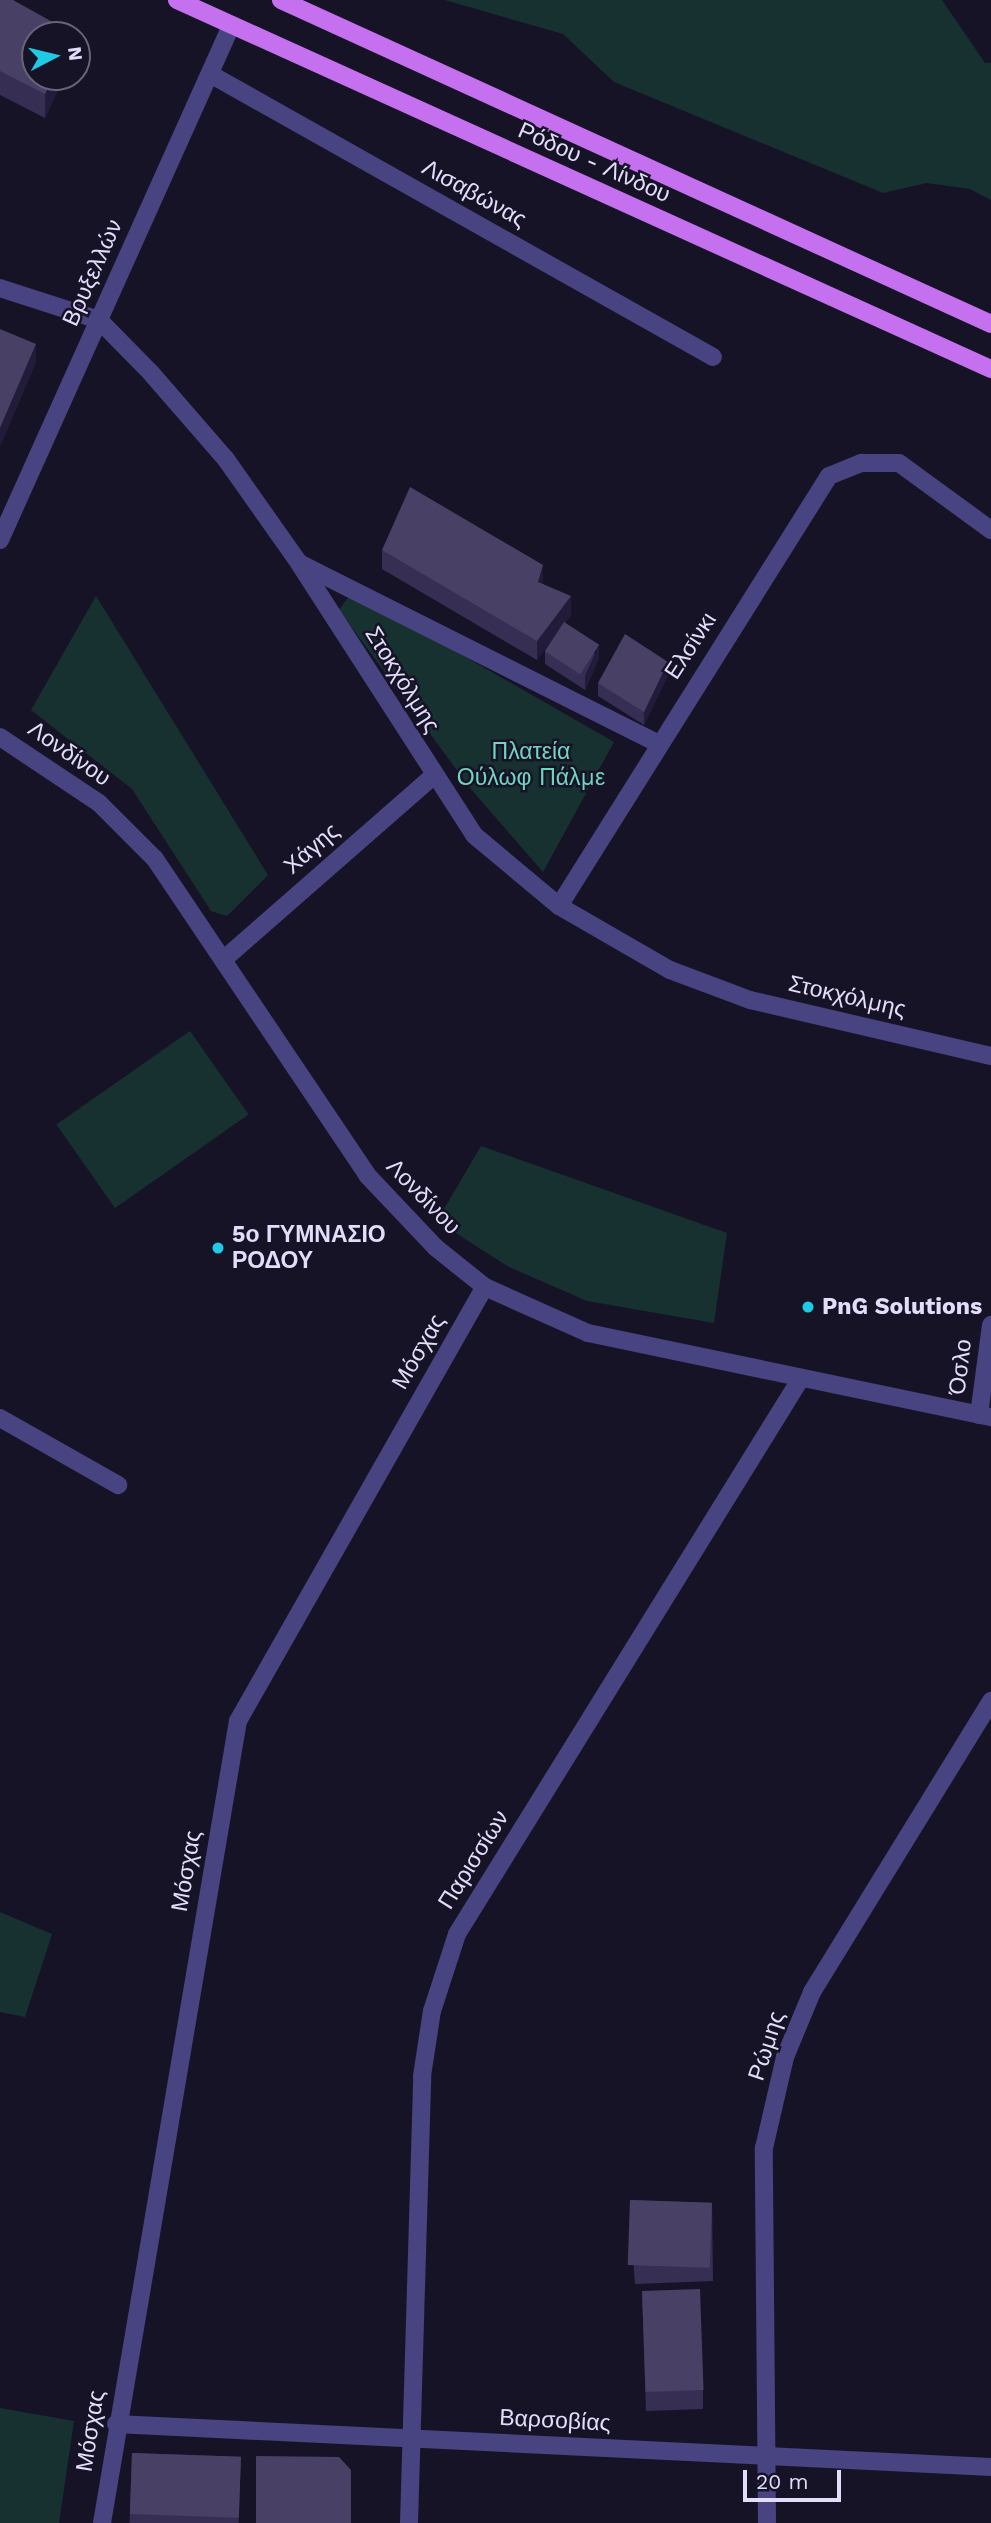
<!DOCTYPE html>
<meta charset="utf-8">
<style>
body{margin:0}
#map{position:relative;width:991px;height:2523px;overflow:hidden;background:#171327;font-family:"Work Sans",sans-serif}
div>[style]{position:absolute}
.green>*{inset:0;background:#173131;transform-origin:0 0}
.street>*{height:18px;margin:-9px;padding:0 9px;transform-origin:9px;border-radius:9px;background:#484381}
.primary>*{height:18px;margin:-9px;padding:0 9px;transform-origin:9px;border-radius:9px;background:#c570ef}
.wall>*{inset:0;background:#372e53;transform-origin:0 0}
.shaded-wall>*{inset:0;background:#221b3a}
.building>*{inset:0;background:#494165;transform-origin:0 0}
.dots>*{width:19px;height:19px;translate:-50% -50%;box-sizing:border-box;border:4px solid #171327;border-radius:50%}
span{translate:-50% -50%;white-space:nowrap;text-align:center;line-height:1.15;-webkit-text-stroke:5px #171327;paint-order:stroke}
.street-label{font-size:23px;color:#e2ddfb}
.park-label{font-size:23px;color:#70d5c0}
.poi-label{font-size:23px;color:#e2ddfb;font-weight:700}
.left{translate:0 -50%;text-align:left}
.north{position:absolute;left:21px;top:21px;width:70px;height:70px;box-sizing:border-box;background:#171327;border:2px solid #68647c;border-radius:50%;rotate:83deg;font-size:19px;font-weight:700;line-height:28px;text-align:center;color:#e2ddfb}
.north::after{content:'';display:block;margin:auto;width:24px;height:32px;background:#1ecae6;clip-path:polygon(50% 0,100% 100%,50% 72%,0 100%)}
.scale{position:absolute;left:743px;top:2470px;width:98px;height:32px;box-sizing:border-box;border:4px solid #e2ddfb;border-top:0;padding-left:9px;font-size:21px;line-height:24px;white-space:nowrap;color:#e2ddfb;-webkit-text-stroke:5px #171327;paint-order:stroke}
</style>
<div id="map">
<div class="green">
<div style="clip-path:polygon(445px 0,942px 0,985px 63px,991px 63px,991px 200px,970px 189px,927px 183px,883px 193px,614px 82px,563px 34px)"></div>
<div style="clip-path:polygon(352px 592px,614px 742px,543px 872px,470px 788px,339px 610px)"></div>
<div style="clip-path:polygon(96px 596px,268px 875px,227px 916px,211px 911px,132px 789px,31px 710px)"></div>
<div style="left:190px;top:1031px;width:102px;height:163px;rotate:55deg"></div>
<div style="clip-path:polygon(481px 1146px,727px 1233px,714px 1323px,587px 1301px,509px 1267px,437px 1221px)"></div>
<div style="clip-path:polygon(0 1912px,52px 1934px,25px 2017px,0 2012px)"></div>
<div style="clip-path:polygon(0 2408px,74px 2421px,59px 2523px,0 2523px)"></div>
</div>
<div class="street">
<div style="left:210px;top:74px;width:577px;rotate:29.36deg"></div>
<div style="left:0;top:288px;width:104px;rotate:17.9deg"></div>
<div style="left:99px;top:320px;width:74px;rotate:45.5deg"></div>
<div style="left:151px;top:373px;width:113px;rotate:49deg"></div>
<div style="left:225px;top:458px;width:128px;rotate:54.8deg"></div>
<div style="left:299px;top:563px;width:323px;rotate:57.2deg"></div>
<div style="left:474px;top:835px;width:111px;rotate:39.9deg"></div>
<div style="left:559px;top:906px;width:128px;rotate:30deg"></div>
<div style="left:670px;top:970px;width:85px;rotate:20.6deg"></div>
<div style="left:750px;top:1000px;width:247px;rotate:13.1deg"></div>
<div style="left:0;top:540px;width:564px;rotate:-65.8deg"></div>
<div style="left:301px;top:564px;width:398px;rotate:26.7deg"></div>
<div style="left:0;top:737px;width:119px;rotate:33.7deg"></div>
<div style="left:99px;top:803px;width:79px;rotate:45deg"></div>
<div style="left:155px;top:859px;width:381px;rotate:56.1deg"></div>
<div style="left:367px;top:1175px;width:99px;rotate:46.6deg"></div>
<div style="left:435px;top:1247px;width:64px;rotate:38.7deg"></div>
<div style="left:485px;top:1287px;width:113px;rotate:24.1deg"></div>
<div style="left:588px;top:1333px;width:412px;rotate:11.8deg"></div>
<div style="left:559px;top:906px;width:508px;rotate:-57.88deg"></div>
<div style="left:829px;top:476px;width:35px;rotate:-22deg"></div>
<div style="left:861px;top:463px;width:38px"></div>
<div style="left:899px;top:463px;width:114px;rotate:36.1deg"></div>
<div style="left:223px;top:960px;width:279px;rotate:-41.2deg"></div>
<div style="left:979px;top:1415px;width:91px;rotate:-82.4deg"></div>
<div style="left:0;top:1418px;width:136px;rotate:29.6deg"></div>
<div style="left:116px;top:2424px;width:876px;rotate:2.81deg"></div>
<div style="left:102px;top:2523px;width:813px;rotate:-80.38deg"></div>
<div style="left:238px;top:1721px;width:499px;rotate:-60.4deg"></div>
<div style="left:409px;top:2523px;width:447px;rotate:-88.3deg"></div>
<div style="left:422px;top:2076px;width:66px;rotate:-81.3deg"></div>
<div style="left:432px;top:2011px;width:81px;rotate:-72deg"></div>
<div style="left:457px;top:1934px;width:654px;rotate:-58.25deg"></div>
<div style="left:767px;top:2523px;width:375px;rotate:-90.5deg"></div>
<div style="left:764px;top:2148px;width:93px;rotate:-77deg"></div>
<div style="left:785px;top:2057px;width:70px;rotate:-67.4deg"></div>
<div style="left:812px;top:1992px;width:342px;rotate:-58.4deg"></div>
</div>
<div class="primary">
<div style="left:177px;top:0;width:894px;rotate:24.39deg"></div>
<div style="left:281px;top:0;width:780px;rotate:24.53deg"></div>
</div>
<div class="wall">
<div style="clip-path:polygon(0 0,74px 35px,35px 77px,64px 77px,45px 118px,0 95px)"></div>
<div style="clip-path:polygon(382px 550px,543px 584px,571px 615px,565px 623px,599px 658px,585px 690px,545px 664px,545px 651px,553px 638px,537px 660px,382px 569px)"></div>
<div style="clip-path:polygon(668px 675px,644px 725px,598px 696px,598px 683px)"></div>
<div style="clip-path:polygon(630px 2200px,712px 2203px,713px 2281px,635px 2284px,630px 2219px)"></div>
<div style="clip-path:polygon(642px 2291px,703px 2390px,703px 2409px,646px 2411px)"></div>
<div style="left:132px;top:2453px;width:109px;height:70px;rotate:2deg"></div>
</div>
<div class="shaded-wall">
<div style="clip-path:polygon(53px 77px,64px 77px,45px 118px,45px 94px)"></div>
<div style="clip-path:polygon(36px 344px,36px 363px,0 447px,0 428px)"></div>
<div style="clip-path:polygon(543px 565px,543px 584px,538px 582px)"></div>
<div style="clip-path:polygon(571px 596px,571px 615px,537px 660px,537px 641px)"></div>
<div style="clip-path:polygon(599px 645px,599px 658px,585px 690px,585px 676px)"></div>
<div style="clip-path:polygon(668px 662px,668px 675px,644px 725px,644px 712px)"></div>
</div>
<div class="building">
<div style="clip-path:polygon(0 0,13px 0,74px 34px,73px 35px,35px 35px,35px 77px,53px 77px,45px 94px,0 71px)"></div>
<div style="clip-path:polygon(0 329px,36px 344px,0 428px)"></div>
<div style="clip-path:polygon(410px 487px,543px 565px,538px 582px,571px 596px,537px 641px,382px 550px)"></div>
<div style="left:564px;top:622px;width:42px;height:35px;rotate:33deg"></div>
<div style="clip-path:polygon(625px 634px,668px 662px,644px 712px,598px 683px)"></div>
<div style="left:630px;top:2200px;width:82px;height:65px;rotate:2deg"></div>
<div style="left:700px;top:2289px;width:101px;height:58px;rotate:88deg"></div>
<div style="left:132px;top:2453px;width:109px;height:61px;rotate:2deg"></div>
<div style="clip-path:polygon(256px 2456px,339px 2457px,351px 2470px,351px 2523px,256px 2523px)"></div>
</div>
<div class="dots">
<div style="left:218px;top:1248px;background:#1ecae6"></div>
<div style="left:808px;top:1307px;background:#1ecae6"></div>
</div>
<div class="street-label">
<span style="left:594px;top:163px;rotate:24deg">Ρόδου - Λίνδου</span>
<span style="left:474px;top:194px;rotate:29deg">Λισαβώνας</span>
<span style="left:93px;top:273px;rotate:-66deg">Βρυξελλών</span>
<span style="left:691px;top:646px;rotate:-57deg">Ελσίνκι</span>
<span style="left:402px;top:680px;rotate:58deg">Στοκχόλμης</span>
<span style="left:69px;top:754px;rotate:35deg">Λονδίνου</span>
<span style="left:312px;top:849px;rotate:-41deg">Χάγης</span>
<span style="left:847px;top:997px;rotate:13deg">Στοκχόλμης</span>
<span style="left:423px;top:1197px;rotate:46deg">Λονδίνου</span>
<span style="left:419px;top:1352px;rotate:-60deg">Μόσχας</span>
<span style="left:961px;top:1367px;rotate:-83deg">Όσλο</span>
<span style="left:474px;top:1860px;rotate:-58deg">Παρισσίων</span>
<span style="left:187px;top:1871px;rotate:-80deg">Μόσχας</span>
<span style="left:767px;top:2046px;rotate:-72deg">Ρώμης</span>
<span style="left:555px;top:2421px;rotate:3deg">Βαρσοβίας</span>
<span style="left:91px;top:2431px;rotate:-81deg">Μόσχας</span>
</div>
<div class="park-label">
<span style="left:531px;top:765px">Πλατεία<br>Ούλωφ Πάλμε</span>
</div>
<div class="poi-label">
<span class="left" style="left:232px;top:1248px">5ο ΓΥΜΝΑΣΙΟ<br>ΡΟΔΟΥ</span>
<span class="left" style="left:822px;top:1307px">PnG Solutions</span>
</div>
<div class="north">N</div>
<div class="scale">20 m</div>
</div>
